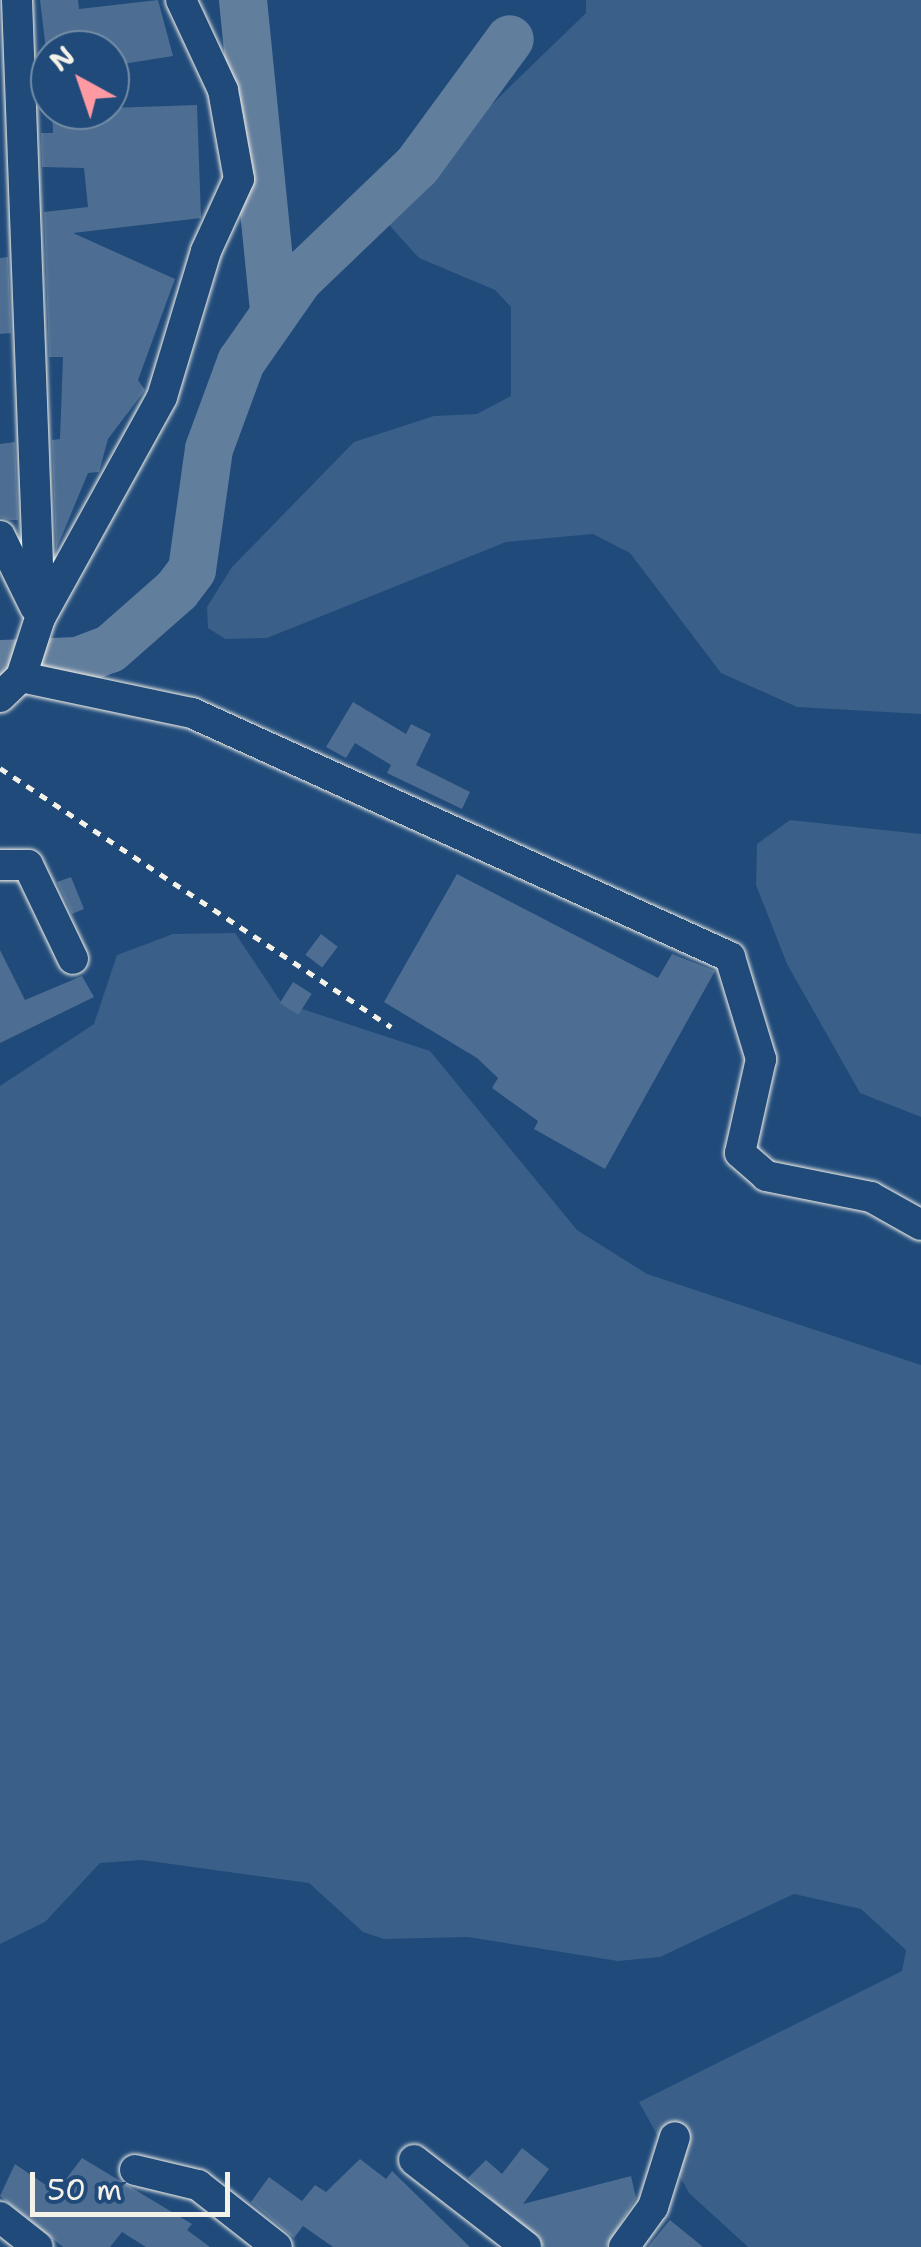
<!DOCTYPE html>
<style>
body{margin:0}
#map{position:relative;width:921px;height:2247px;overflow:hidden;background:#1f4a7a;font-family:"Shantell Sans",sans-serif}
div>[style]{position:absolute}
.green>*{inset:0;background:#3a5f88}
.river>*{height:48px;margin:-24px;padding:0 24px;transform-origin:24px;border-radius:24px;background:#627e9d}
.building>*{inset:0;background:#4d6e92;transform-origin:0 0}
.path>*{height:5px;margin-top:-2.5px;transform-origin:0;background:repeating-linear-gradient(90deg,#f4f1e8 0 8px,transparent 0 16px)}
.roads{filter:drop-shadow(0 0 2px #f4f1e8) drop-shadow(0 0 2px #f4f1e8)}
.minor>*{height:30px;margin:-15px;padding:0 15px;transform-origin:15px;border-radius:15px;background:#1f4a7a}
span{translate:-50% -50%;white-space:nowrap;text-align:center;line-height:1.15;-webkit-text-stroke:9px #1f4a7a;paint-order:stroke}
.north{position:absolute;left:30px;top:30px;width:100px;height:100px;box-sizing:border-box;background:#1f4a7a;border:2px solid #748da6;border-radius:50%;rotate:320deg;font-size:28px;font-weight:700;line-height:40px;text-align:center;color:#f4f1e8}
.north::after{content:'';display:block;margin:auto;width:35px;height:45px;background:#ff9aa2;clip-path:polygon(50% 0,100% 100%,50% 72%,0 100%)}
.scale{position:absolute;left:30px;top:2172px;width:200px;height:45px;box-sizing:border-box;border:5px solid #f4f1e8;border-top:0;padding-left:12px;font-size:30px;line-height:35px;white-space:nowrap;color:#f4f1e8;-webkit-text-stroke:8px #1f4a7a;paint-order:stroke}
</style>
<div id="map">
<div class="green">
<div style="clip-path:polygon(586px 0,921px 0,921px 714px,797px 707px,721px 673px,630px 553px,593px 534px,506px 542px,267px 638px,225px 639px,208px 628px,207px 607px,232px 567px,354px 442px,434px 416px,477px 414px,511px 396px,511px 307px,495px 290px,419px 258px,390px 226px,392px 201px,586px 13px)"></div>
<div style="clip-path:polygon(790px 820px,921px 834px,921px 1117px,860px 1093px,787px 964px,756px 885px,757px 844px)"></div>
<div style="clip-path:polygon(235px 933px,281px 1002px,430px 1051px,577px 1230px,647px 1274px,921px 1365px,921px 2247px,748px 2247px,689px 2193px,639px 2102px,902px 1971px,906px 1950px,861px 1909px,794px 1894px,660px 1957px,618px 1961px,468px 1937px,384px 1939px,363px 1932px,309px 1883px,142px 1860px,100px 1863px,45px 1922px,0 1944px,0 1086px,94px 1024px,117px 955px,173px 934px)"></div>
</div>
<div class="river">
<div style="left:243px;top:0;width:315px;rotate:84.3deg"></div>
<div style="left:0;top:664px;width:78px;rotate:-2.2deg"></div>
<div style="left:78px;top:661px;width:34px;rotate:-21deg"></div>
<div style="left:110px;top:649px;width:89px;rotate:-41.4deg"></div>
<div style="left:177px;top:590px;width:25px;rotate:-53deg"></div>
<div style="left:192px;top:570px;width:122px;rotate:-82deg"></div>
<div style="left:209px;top:449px;width:93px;rotate:-69.8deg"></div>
<div style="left:241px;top:362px;width:101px;rotate:-55.1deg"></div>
<div style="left:299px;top:279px;width:163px;rotate:-43.8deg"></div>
<div style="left:417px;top:166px;width:157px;rotate:-53.8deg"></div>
</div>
<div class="building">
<div style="clip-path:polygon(40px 0,78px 0,79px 9px,158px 0,173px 56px,110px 66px,110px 50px,46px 50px)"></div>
<div style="clip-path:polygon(197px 105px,201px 218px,73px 233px,175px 279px,138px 380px,145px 390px,108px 439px,99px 472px,88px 473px,56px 550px,52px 440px,60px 439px,63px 357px,49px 357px,44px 212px,88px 207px,84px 168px,42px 167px,41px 133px,53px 133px,52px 110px)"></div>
<div style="clip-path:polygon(8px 257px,11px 333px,0 334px,0 258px)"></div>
<div style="clip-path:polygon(15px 442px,18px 520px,10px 520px,0 517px,0 444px)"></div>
<div style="clip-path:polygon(353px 702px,406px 734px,411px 724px,431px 734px,416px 765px,470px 792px,462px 809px,387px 773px,391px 765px,355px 743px,346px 758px,326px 747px)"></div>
<div style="clip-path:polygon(457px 874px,658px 978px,672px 954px,715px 971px,605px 1169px,534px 1129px,538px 1121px,492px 1088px,498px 1078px,477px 1058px,384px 1002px)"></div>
<div style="clip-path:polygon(71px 877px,84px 909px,72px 914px,57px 882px)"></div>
<div style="left:321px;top:934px;width:21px;height:26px;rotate:37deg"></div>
<div style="clip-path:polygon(0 950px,25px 1000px,82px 976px,94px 997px,0 1043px)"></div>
<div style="left:293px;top:982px;width:22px;height:25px;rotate:32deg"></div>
<div style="clip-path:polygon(522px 2148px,549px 2169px,523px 2204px,631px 2176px,636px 2198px,606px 2247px,544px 2247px,468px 2178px,486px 2160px,502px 2174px)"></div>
<div style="clip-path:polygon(82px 2158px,192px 2224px,187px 2230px,210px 2247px,146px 2247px,122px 2232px,110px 2247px,63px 2247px,0 2196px,15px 2164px,56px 2192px)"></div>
<div style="clip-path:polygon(360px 2159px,386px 2179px,392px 2171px,470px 2247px,333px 2247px,303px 2226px,294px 2238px,251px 2202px,269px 2177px,302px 2201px,315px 2185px,326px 2192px)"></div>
<div style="clip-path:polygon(670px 2220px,703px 2247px,648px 2247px)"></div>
</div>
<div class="path">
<div style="left:0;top:768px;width:469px;rotate:33.5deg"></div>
</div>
<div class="roads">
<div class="minor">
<div style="left:17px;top:0;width:618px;rotate:87.87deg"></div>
<div style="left:0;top:536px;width:79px;rotate:63.8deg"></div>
<div style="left:21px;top:677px;width:175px;rotate:11.9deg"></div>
<div style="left:192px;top:713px;width:591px;rotate:24.4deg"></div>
<div style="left:730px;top:957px;width:107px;rotate:73.1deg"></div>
<div style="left:761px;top:1059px;width:96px;rotate:102.6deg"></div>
<div style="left:740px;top:1153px;width:35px;rotate:41deg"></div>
<div style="left:766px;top:1176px;width:107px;rotate:11.3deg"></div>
<div style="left:871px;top:1197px;width:57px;rotate:29.2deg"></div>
<div style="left:0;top:697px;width:29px;rotate:-44deg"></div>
<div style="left:21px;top:677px;width:62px;rotate:-72.1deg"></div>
<div style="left:40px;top:618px;width:252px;rotate:-61.1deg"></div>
<div style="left:162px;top:397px;width:152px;rotate:-73.2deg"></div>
<div style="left:206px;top:251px;width:79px;rotate:-65.4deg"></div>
<div style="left:239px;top:179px;width:90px;rotate:-100.2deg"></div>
<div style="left:223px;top:90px;width:99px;rotate:-115deg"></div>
<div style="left:0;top:865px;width:28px"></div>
<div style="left:28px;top:865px;width:104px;rotate:64.4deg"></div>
<div style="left:414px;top:2160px;width:142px;rotate:37.8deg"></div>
<div style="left:135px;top:2170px;width:65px;rotate:13.4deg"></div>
<div style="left:198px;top:2185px;width:100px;rotate:38.1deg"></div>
<div style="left:0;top:2217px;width:48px;rotate:38.3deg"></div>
<div style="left:624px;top:2247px;width:49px;rotate:-54.1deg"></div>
<div style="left:653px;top:2207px;width:73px;rotate:-72.6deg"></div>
</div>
</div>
<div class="north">N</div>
<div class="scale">50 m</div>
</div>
